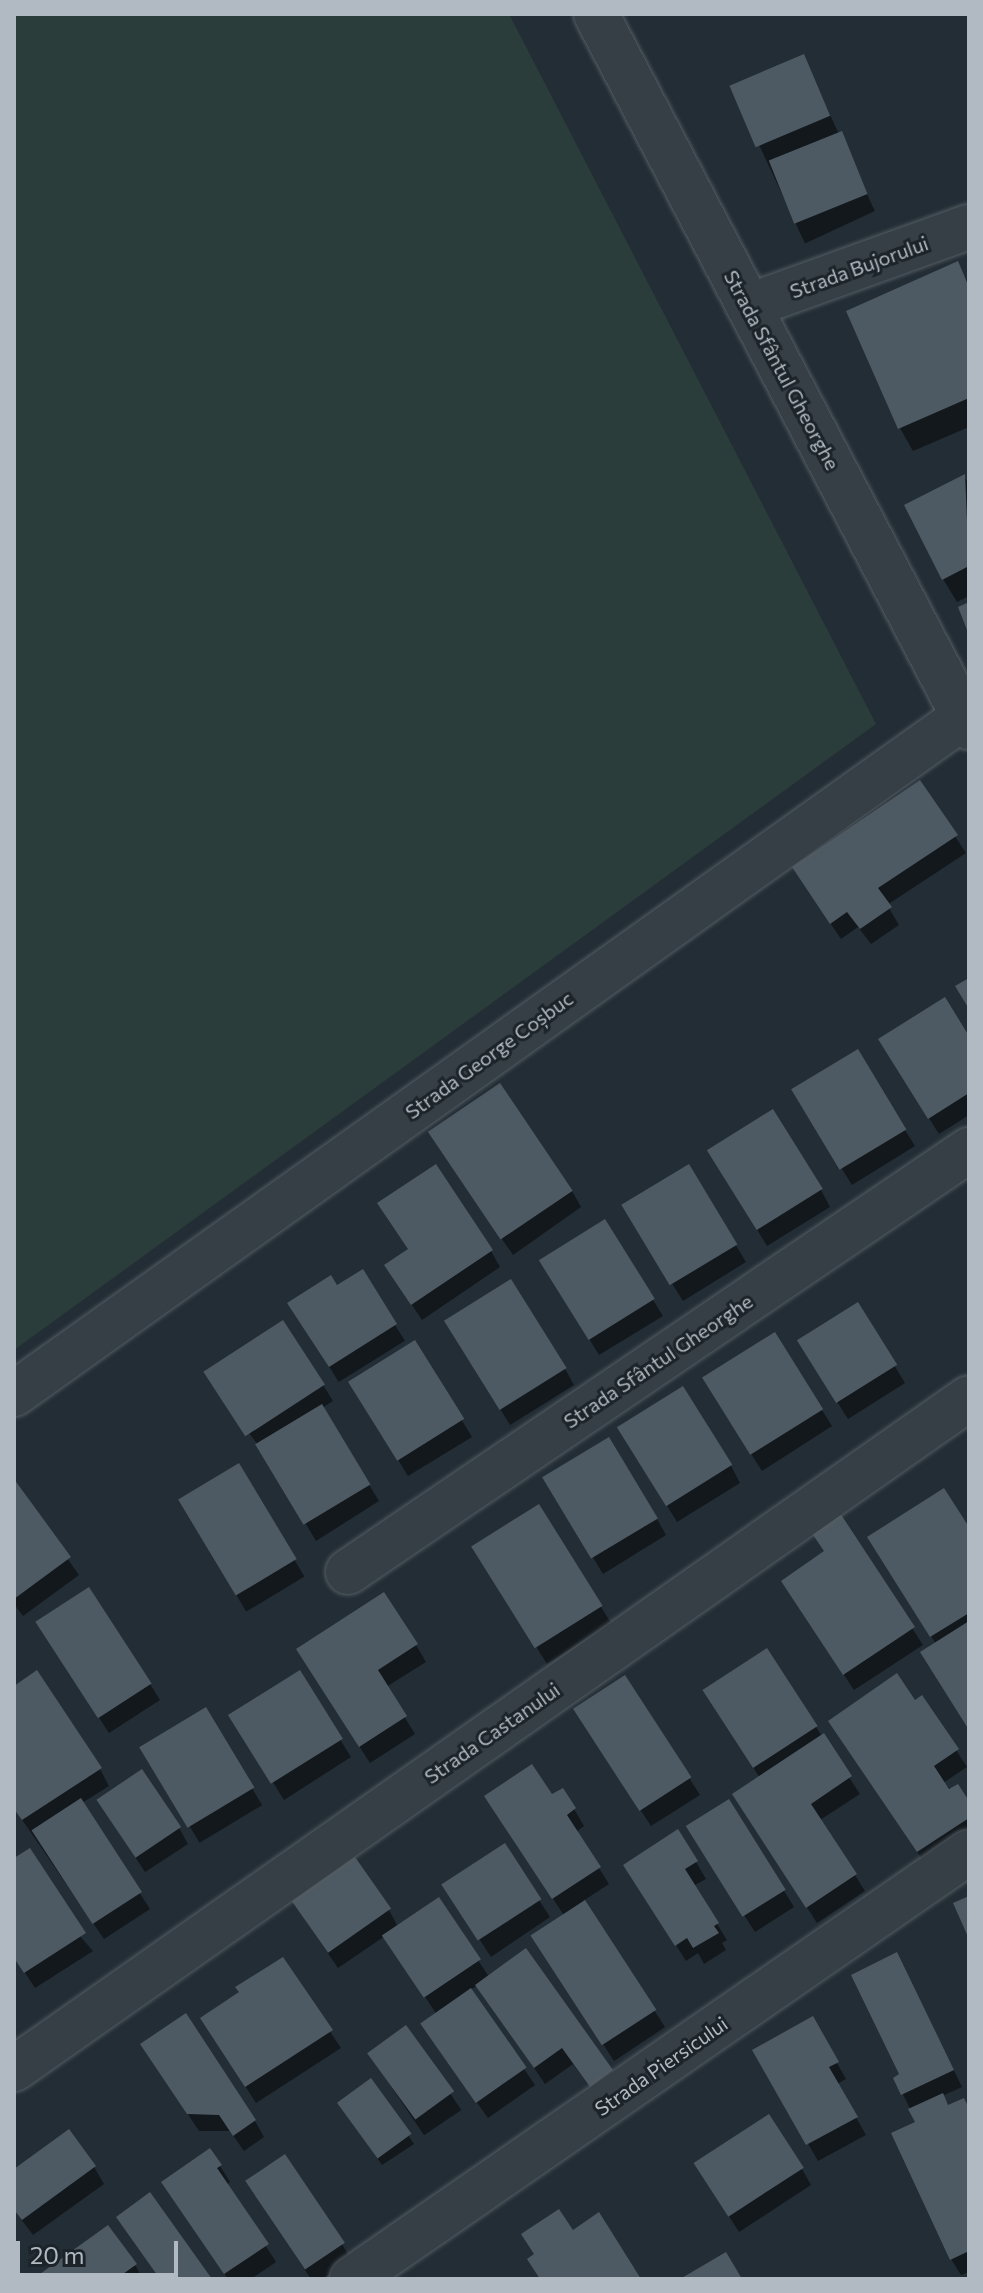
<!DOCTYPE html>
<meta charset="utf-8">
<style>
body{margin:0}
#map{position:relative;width:983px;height:2293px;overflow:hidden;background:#232d35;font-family:Commissioner,sans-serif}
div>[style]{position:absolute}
.green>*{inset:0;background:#2b3d3b}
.shadow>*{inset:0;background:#0007;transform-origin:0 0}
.building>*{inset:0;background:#4e5a63;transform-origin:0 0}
.roads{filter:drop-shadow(0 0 2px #545d63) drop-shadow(0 0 2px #545d63)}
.minor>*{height:44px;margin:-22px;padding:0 22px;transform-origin:22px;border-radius:22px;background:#363f46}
.tertiary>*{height:44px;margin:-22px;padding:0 22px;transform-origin:22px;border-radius:22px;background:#363f46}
span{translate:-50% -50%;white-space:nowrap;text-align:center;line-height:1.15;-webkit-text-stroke:6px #1c242a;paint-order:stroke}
.street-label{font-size:20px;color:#b1bac2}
.frame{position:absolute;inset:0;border:16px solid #b1bac2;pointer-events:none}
.scale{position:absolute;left:16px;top:2241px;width:162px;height:36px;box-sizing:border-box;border:4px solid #b1bac2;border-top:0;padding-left:10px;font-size:24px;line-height:28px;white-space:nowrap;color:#b1bac2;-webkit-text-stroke:6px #1c242a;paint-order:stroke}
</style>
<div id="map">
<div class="green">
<div style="clip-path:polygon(14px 14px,509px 14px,876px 724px,14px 1350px)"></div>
</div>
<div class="shadow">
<div style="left:803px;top:57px;width:170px;height:77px;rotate:65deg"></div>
<div style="clip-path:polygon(957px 264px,969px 284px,969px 427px,913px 451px,900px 428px)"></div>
<div style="clip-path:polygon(964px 477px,969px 484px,969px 596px,957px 602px,943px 579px)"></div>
<div style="clip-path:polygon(920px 783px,966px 853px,887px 905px,899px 925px,871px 944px,858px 927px,841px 939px,804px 884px)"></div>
<div style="clip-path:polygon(969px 1040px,969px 1115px,939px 1134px,890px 1056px)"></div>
<div style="clip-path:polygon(804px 1108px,905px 1130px,915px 1146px,852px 1185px)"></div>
<div style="clip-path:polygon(440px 1149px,572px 1191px,581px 1207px,513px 1255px)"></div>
<div style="clip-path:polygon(710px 1152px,821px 1190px,830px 1207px,767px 1246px)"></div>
<div style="clip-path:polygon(688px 1167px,746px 1262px,683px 1301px,634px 1223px)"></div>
<div style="clip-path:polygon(409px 1250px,491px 1251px,500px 1267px,422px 1320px,397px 1282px)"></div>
<div style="left:362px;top:1272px;width:81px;height:78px;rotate:58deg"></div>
<div style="clip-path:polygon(551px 1277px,653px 1300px,663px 1316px,599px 1355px)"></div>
<div style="clip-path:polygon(857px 1304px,905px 1383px,848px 1419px,809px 1357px)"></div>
<div style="clip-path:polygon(774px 1334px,832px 1426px,762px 1471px,714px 1396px)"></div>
<div style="clip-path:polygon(457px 1339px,565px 1369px,574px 1385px,510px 1425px)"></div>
<div style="clip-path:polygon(414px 1342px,472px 1437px,408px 1476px,360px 1398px)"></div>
<div style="clip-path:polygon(323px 1385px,333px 1401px,322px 1408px,379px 1501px,316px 1541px,261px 1449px,216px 1389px)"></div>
<div style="clip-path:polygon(629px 1444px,731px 1466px,740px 1483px,677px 1522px)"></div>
<div style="left:238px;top:1466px;width:129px;height:68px;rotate:59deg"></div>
<div style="clip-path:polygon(546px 1480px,657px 1519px,666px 1535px,603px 1574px)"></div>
<div style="clip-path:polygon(14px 1483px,79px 1575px,23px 1616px,14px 1604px)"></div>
<div style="clip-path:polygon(839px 1516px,923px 1645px,854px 1690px,793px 1598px,826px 1553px)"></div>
<div style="clip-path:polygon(969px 1531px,969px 1728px,936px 1644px,880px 1554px)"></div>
<div style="clip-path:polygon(484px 1564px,601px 1607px,611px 1623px,547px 1664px)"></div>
<div style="clip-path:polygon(48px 1639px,150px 1684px,160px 1700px,109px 1733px)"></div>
<div style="clip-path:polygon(416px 1645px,426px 1662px,386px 1687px,415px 1734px,370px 1763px,308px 1666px)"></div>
<div style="clip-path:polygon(299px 1673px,351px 1757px,284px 1800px,242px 1733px)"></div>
<div style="clip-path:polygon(625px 1677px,700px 1795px,651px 1826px,585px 1726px)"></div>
<div style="clip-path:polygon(14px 1688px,100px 1769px,109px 1786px,82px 1803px,150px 1909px,104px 1939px,14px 1808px)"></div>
<div style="clip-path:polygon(922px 1698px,967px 1767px,943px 1783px,969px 1804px,969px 1840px,928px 1868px,840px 1738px)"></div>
<div style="clip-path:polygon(715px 1709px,816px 1727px,860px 1794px,820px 1820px,865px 1891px,817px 1923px,744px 1811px,760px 1778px)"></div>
<div style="left:205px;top:1710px;width:111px;height:73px;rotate:59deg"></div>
<div style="clip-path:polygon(552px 1797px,574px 1809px,584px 1826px,576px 1832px,609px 1884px,583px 1901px,665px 2027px,614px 2061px,544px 1953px,565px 1917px,497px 1813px)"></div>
<div style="clip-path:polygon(729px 1802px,794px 1907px,755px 1932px,698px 1844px)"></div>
<div style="clip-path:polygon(109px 1817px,179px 1828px,188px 1844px,145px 1872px)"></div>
<div style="clip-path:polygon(504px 1846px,550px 1917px,491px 1957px,455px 1902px)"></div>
<div style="clip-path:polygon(14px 1860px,93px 1951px,35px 1988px,14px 1956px)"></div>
<div style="clip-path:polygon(696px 1862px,706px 1879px,693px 1886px,727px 1940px,722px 1943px,726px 1950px,704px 1964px,698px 1953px,686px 1961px,636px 1882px)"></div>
<div style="clip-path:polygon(438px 1899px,489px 1977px,611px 2071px,620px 2088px,601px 2102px,573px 2064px,545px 2084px,478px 1985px,470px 1990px,535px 2085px,488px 2118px,433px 2041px,437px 2015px,385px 1936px,338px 1968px,304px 1918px,389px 1910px,398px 1927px)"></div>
<div style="clip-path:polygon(282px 1960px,341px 2048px,256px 2103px,213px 2036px)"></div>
<div style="clip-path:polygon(906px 1972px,962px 2087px,942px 2096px,949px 2107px,969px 2110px,969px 2272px,961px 2275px,951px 2259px,917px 2123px,895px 2078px,902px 2075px)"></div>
<div style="clip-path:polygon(812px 2019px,846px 2079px,837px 2084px,866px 2135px,818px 2161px,755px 2051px)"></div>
<div style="left:406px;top:2028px;width:99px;height:45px;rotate:56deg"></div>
<div style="clip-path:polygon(153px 2061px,255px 2121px,264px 2137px,244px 2151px,230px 2131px,199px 2131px)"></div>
<div style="clip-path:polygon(371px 2080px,414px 2144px,382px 2165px,344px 2110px)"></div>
<div style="clip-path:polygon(220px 2166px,230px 2182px,226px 2185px,276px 2262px,251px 2279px,228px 2279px,164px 2182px)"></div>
<div style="clip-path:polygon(94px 2167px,104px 2184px,33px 2235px,14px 2210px,14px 2171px)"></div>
<div style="clip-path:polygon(802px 2169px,811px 2185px,739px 2232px,706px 2180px)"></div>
<div style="clip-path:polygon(257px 2198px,342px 2244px,351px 2260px,322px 2279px,311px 2279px)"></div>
<div style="clip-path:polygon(135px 2265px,143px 2279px,36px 2279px)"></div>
</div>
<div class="building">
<div style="left:804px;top:54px;width:67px;height:81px;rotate:67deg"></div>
<div style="left:842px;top:131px;width:68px;height:79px;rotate:68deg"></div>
<div style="clip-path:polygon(958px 261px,969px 287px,969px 398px,898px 429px,846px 311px)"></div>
<div style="clip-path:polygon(965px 474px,969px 566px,942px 580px,904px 505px)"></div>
<div style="clip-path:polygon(969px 602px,969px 635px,958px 607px)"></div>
<div style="clip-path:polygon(920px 780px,958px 835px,878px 888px,892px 907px,860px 929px,847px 912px,830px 924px,792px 867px)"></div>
<div style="clip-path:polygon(969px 978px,969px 1009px,955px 986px)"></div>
<div style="clip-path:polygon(945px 997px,969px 1036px,969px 1093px,928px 1119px,878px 1039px)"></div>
<div style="left:858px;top:1049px;width:94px;height:78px;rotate:59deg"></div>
<div style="left:500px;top:1083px;width:130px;height:87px;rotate:56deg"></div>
<div style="left:773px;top:1109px;width:94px;height:78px;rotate:58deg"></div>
<div style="clip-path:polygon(436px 1164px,493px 1250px,411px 1305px,384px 1265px,408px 1249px,377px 1203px)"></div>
<div style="left:689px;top:1164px;width:94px;height:79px;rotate:59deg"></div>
<div style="left:605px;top:1219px;width:94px;height:78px;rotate:58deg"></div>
<div style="clip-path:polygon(363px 1269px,397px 1324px,329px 1367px,287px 1303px,331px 1275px,337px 1285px)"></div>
<div style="left:511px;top:1279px;width:105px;height:79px;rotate:58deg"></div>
<div style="left:858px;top:1302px;width:74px;height:72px;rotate:58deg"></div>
<div style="left:283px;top:1320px;width:77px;height:95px;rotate:57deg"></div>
<div style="left:775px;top:1332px;width:91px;height:86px;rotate:58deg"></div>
<div style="left:415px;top:1340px;width:93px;height:79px;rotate:58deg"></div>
<div style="left:683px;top:1386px;width:93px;height:78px;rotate:58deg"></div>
<div style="left:322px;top:1404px;width:94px;height:78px;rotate:59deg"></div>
<div style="left:609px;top:1437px;width:95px;height:78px;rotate:59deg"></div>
<div style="left:239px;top:1463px;width:112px;height:71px;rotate:59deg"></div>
<div style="clip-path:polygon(14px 1479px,71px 1557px,14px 1599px)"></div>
<div style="clip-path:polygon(944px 1488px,969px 1527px,969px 1613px,930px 1637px,867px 1537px)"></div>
<div style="left:539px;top:1504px;width:120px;height:80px;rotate:58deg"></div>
<div style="clip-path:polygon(840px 1513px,915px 1627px,843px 1675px,781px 1581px,824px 1551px,811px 1532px)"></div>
<div style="left:89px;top:1587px;width:115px;height:64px;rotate:57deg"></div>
<div style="clip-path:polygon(384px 1592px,418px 1644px,378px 1670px,407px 1716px,359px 1747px,296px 1649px)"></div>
<div style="clip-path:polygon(969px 1621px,969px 1730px,920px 1652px)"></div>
<div style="left:767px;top:1648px;width:93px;height:77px;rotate:57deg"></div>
<div style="clip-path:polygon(37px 1670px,102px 1768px,22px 1820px,14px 1809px,14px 1686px)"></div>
<div style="left:300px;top:1670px;width:81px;height:85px;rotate:58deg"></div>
<div style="clip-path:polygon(897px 1673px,915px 1700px,922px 1695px,959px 1749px,934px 1766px,949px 1789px,958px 1784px,969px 1801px,969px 1818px,917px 1852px,828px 1721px)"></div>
<div style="left:625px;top:1675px;width:122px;height:62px;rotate:57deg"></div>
<div style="left:206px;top:1707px;width:94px;height:78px;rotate:59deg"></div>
<div style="clip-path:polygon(824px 1733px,852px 1776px,811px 1804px,857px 1874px,806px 1908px,732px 1794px)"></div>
<div style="clip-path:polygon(532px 1764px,552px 1794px,563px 1788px,576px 1808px,567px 1815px,601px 1867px,552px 1899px,484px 1796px)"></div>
<div style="left:142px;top:1769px;width:70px;height:55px;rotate:56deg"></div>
<div style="left:81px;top:1798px;width:112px;height:59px;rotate:57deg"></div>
<div style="left:729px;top:1799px;width:107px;height:51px;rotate:58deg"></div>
<div style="clip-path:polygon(678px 1829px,698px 1861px,685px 1869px,719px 1923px,714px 1926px,719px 1933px,693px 1948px,687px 1938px,675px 1946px,623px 1865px)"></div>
<div style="left:505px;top:1843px;width:67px;height:76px;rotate:57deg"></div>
<div style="clip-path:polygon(30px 1848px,86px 1933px,24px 1973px,14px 1958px,14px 1858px)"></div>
<div style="left:355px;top:1857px;width:63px;height:77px;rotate:55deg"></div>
<div style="clip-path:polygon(969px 1896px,969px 1939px,953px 1903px)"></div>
<div style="left:439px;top:1897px;width:75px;height:69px;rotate:56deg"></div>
<div style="left:585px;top:1900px;width:131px;height:65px;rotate:57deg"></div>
<div style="clip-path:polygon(526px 1948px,613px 2070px,590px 2087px,562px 2048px,534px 2068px,475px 1985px)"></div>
<div style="clip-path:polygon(897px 1952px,954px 2070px,901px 2095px,893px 2078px,899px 2074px,851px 1975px)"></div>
<div style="clip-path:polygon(283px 1957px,333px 2030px,245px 2087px,200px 2018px,239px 1992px,235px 1987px)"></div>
<div style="left:471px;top:1988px;width:97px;height:62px;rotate:55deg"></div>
<div style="clip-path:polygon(186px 2013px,256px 2120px,233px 2136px,219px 2115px,187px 2114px,140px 2044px)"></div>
<div style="clip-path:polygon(813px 2016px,839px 2062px,829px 2067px,858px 2117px,806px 2145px,752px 2050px)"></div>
<div style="left:406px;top:2025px;width:82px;height:48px;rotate:54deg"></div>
<div style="left:371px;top:2078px;width:69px;height:42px;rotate:54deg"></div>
<div style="clip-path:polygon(943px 2093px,948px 2105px,964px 2098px,969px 2108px,969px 2251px,950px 2260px,891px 2133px,915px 2122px,908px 2109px)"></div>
<div style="left:769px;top:2114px;width:64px;height:90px;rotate:57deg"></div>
<div style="clip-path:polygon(69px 2129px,96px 2166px,22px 2220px,14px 2210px,14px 2169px)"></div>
<div style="clip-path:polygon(210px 2148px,222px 2165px,217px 2168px,269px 2244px,224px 2274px,161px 2182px)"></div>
<div style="left:285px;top:2154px;width:107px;height:48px;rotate:56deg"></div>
<div style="clip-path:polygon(150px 2192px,212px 2279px,160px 2279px,116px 2217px)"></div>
<div style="clip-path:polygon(559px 2209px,573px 2230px,599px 2212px,641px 2279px,540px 2279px,527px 2259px,534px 2254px,521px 2234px)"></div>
<div style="clip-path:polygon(108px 2225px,137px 2264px,116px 2279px,33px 2279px)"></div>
<div style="clip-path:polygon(726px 2252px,742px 2279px,680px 2279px)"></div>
</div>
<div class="roads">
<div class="minor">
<div style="left:749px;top:306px;width:234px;rotate:-19.8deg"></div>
<div style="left:14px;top:1394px;width:1173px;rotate:-35.49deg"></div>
<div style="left:348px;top:1572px;width:751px;rotate:-34.2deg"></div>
<div style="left:14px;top:2069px;width:1167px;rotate:-35.09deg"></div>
<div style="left:352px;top:2279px;width:750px;rotate:-34.69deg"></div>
</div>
<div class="tertiary">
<div style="left:596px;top:14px;width:805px;rotate:62.38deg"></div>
</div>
</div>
<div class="street-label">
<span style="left:859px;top:267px;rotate:-20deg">Strada Bujorului</span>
<span style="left:782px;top:370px;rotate:62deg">Strada Sfântul Gheorghe</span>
<span style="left:489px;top:1055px;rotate:-36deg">Strada George Coșbuc</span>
<span style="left:658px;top:1361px;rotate:-34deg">Strada Sfântul Gheorghe</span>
<span style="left:492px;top:1733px;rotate:-35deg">Strada Castanului</span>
<span style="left:661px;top:2066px;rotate:-35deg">Strada Piersicului</span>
</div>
<div class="frame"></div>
<div class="scale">20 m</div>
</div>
